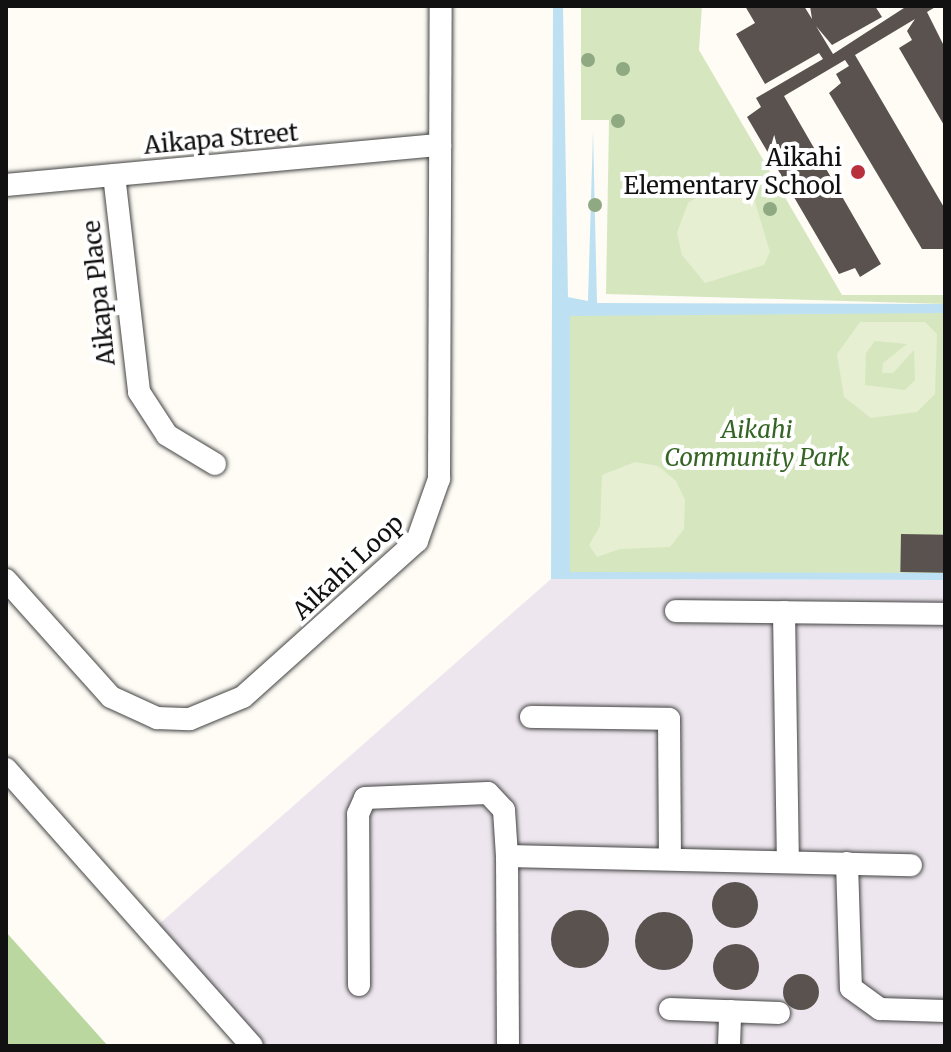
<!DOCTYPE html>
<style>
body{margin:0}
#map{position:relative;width:951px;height:1052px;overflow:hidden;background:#fefcf5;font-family:Merriweather,serif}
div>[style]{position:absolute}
.industrial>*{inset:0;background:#ede6ee}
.green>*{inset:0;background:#d6e7c0;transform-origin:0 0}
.forest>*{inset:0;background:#bbd7a0}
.pitch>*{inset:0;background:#e6efd1}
.water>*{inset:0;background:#bde1f2}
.building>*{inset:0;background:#59524e;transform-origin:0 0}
.round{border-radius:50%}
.roads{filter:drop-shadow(0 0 2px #444) drop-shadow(0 0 2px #444)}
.minor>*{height:22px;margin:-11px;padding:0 11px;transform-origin:11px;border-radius:11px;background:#fff}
.trees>*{width:14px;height:14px;margin:-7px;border-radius:50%;background:#8fa983}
.dots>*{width:22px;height:22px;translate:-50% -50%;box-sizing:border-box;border:4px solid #fff;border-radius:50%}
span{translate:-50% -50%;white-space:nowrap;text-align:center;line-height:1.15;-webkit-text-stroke:8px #fff;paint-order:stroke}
.street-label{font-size:24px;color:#111}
.poi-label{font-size:24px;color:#111}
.right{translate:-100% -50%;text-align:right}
.park-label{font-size:24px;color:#356525;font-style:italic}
.frame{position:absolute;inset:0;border:8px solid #111;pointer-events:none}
</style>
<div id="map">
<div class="industrial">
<div style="clip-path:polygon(551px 579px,945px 580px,945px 1046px,265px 1046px,158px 925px)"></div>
</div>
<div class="green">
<div style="clip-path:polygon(581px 6px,702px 6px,699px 50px,842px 295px,945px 295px,945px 304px,606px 294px,609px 120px,581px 120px)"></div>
<div style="left:945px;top:313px;width:260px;height:375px;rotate:90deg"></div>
</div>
<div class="forest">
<div style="clip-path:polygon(6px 932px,108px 1046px,6px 1046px)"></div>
</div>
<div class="pitch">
<div style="clip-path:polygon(715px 185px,751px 189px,770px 252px,764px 265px,705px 283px,682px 255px,677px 233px,688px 203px)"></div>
<div style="clip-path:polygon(evenodd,860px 322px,925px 322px,937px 334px,935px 394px,917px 412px,871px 418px,844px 397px,837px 354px,860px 322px,875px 341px,907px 344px,883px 363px,882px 373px,893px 373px,914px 350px,915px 380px,905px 390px,865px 385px,866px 353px,875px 341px)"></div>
<div style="clip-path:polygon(635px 462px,658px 466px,676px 481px,685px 500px,684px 529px,670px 547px,620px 549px,597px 557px,589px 545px,600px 526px,602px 475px)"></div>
</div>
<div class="water">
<div style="clip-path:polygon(553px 6px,563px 6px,568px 297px,588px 301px,593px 131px,597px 303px,945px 304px,945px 313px,570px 316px,570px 572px,945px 573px,945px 580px,551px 579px)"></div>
</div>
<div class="building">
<div style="clip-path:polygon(745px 6px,804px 6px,812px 19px,810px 6px,875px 6px,882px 17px,832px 45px,816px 26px,833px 54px,907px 6px,937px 6px,927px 12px,945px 48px,945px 127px,899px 48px,912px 40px,907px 31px,915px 19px,855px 55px,945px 209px,945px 249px,922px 249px,829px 93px,841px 83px,836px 74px,849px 66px,845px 60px,784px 96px,881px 264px,860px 277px,855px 268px,839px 274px,747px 117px,761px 107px,756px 98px,823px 59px,819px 53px,765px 84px,736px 34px,755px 23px)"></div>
<div style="left:901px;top:534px;width:44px;height:38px;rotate:1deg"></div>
<div class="round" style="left:712px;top:882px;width:46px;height:46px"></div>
<div class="round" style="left:551px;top:910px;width:58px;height:58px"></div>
<div class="round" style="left:635px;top:912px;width:58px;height:58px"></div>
<div class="round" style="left:713px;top:944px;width:46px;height:46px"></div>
<div class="round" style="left:783px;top:974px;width:36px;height:36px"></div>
</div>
<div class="roads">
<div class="minor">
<div style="left:114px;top:175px;width:218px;rotate:83.4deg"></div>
<div style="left:139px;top:392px;width:51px;rotate:56.9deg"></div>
<div style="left:167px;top:435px;width:56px;rotate:31.1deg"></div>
<div style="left:6px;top:185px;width:436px;rotate:-5.3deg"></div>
<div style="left:6px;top:580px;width:157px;rotate:48.1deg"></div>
<div style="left:111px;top:697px;width:51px;rotate:24.5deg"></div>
<div style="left:157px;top:718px;width:33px;rotate:2deg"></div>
<div style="left:190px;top:719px;width:57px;rotate:-22.5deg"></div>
<div style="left:243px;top:697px;width:234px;rotate:-41.9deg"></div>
<div style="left:417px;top:541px;width:66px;rotate:-70.5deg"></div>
<div style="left:439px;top:479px;width:473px;rotate:-89.8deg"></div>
<div style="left:676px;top:611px;width:269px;rotate:0.6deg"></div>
<div style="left:784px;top:612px;width:249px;rotate:89.1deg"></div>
<div style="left:531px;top:717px;width:138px;rotate:0.8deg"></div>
<div style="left:669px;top:719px;width:140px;rotate:89.6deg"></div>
<div style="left:6px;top:769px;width:370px;rotate:48.4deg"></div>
<div style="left:847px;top:863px;width:125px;rotate:88.2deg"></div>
<div style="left:851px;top:988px;width:36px;rotate:36deg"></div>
<div style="left:880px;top:1009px;width:65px;rotate:1.8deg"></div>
<div style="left:359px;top:985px;width:171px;rotate:-90.3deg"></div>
<div style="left:358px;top:814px;width:17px;rotate:-66deg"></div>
<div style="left:365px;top:798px;width:123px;rotate:-2.3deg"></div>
<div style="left:488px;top:793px;width:23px;rotate:47deg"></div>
<div style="left:504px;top:810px;width:46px;rotate:86.3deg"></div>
<div style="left:670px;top:1009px;width:109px;rotate:2.1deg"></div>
<div style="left:508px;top:1046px;width:190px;rotate:-90.3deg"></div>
<div style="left:507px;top:856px;width:404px;rotate:1.3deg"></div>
<div style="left:729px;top:1046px;width:35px;rotate:-88deg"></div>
</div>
</div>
<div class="trees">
<div style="left:588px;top:60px"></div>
<div style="left:623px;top:69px"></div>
<div style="left:618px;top:121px"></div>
<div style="left:595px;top:205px"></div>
<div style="left:770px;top:209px"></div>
</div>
<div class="dots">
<div style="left:858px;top:172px;background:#b8323e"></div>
</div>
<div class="street-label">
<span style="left:221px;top:139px;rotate:-5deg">Aikapa Street</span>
<span style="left:99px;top:293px;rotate:-96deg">Aikapa Place</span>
<span style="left:348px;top:567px;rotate:-43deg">Aikahi Loop</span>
</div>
<div class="poi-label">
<span class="right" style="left:842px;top:172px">Aikahi<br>Elementary School</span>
</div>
<div class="park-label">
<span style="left:757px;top:444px">Aikahi<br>Community Park</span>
</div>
<div class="frame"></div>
</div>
